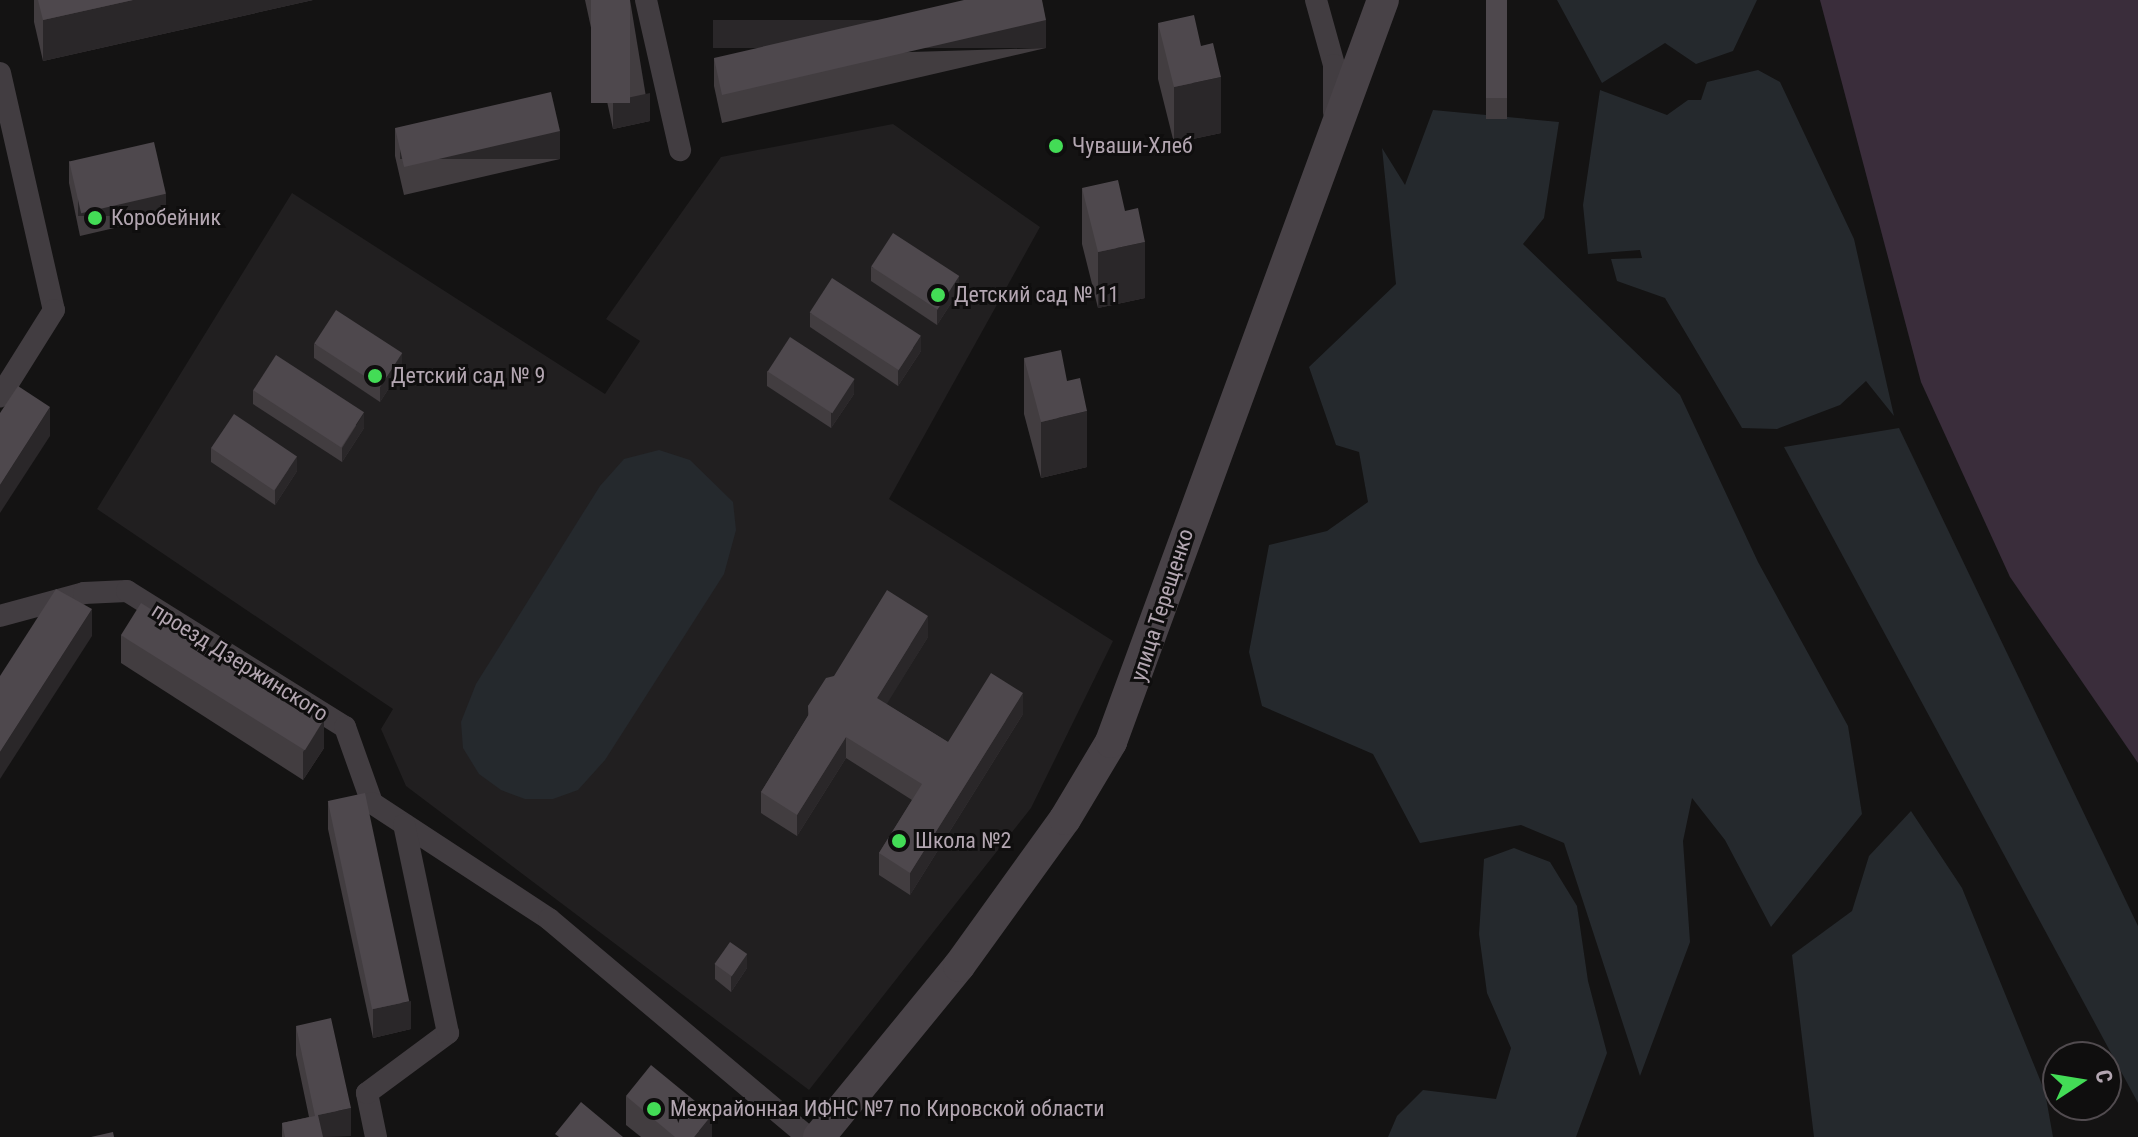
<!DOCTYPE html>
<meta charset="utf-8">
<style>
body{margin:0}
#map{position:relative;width:2138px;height:1137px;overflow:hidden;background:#141313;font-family:"Roboto Condensed",sans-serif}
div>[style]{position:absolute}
.built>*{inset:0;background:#211f20}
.green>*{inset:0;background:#25292d}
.water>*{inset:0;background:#3a2d3b}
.street>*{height:22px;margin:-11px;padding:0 11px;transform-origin:11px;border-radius:11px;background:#423d41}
.secondary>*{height:32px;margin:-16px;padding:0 16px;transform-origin:16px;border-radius:16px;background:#484247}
.wall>*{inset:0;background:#423d40;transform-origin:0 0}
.shaded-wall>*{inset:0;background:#2a2729;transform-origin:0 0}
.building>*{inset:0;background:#4e484d;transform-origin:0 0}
.dots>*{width:22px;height:22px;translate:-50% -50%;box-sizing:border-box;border:4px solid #0f0e0e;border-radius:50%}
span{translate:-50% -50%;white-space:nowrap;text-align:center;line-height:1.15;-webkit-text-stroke:6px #0f0e0e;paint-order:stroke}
.poi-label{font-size:22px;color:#b3a6b1}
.left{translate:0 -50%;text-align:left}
.street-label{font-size:22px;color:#b3a6b1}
.north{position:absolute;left:2042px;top:1041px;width:80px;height:80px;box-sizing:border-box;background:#0f0e0e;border:2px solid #514b4f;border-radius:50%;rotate:78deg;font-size:22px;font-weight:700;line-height:32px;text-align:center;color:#b3a6b1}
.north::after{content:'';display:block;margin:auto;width:28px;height:36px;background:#43dc56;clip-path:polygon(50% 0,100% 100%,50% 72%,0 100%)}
</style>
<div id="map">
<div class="built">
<div style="clip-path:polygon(893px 124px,1040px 227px,889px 499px,1113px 641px,1031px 808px,809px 1090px,406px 786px,381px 729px,393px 709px,97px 509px,292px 193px,605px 394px,640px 341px,606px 319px,721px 157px)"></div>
</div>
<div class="green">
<div style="clip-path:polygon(1557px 0,1757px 0,1733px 51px,1696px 64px,1665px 43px,1602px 83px)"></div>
<div style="clip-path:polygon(1758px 70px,1780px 82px,1854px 239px,1894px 416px,1866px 381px,1840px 405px,1777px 429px,1742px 428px,1665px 298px,1617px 281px,1611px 259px,1642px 258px,1640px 250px,1588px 254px,1583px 205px,1600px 90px,1667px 115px,1688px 100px,1701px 100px,1707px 82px)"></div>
<div style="clip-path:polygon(1433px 110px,1559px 122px,1544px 218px,1523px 244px,1680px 395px,1758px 562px,1848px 726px,1862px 814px,1771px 927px,1725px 840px,1692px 798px,1683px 841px,1690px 942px,1640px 1076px,1564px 843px,1521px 825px,1420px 843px,1373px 754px,1262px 706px,1249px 652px,1269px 545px,1327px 531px,1368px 502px,1359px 452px,1336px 445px,1309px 367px,1396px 284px,1382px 148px,1405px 185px)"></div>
<div style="clip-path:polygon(1899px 428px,2138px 926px,2138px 1103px,1784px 447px)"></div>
<div style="clip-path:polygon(659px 450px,690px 460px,733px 502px,736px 530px,724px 574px,605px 760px,578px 790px,553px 799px,525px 799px,501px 790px,479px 774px,463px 748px,461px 722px,476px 684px,600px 486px,624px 459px)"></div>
<div style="clip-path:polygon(1911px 811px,1962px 888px,2045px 1092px,2053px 1137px,1814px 1137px,1792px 955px,1852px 911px,1869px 856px)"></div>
<div style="clip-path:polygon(1514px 848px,1550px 862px,1577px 906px,1588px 981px,1607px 1053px,1576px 1137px,1388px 1137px,1397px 1116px,1423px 1090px,1496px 1099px,1511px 1048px,1487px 993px,1479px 934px,1484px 859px)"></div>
</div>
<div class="water">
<div style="clip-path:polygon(1820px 0,2138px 0,2138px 763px,2010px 577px,1921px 382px)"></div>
</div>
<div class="street">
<div style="left:646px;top:0;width:154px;rotate:77.2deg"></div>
<div style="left:1316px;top:0;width:67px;rotate:74.5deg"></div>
<div style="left:1334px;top:65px;width:47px;rotate:90deg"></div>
<div style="left:0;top:73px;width:243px;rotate:77.2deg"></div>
<div style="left:54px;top:310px;width:102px;rotate:122.1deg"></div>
<div style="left:0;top:616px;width:87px;rotate:-15.3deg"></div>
<div style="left:84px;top:593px;width:43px;rotate:-2.7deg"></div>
<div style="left:127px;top:591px;width:257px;rotate:32deg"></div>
<div style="left:345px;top:727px;width:81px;rotate:70.4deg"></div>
<div style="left:372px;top:803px;width:212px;rotate:33.2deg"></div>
<div style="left:549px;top:919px;width:339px;rotate:40.1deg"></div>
<div style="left:376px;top:1137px;width:45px;rotate:-101.6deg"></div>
<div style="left:367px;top:1093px;width:101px;rotate:-36.5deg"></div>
<div style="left:448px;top:1033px;width:213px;rotate:-101.9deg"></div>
</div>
<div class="secondary">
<div style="left:819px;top:1137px;width:221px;rotate:-50.7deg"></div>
<div style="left:959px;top:966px;width:181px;rotate:-54.2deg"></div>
<div style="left:1065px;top:819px;width:90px;rotate:-59.1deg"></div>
<div style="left:1111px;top:742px;width:790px;rotate:-69.87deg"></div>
</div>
<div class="wall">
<div style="clip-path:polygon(34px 0,313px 0,43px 61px,34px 22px)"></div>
<div style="clip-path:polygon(585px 0,630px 0,650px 121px,613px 129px)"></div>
<div style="left:1486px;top:0;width:21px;height:119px"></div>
<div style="clip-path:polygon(1158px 23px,1221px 133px,1174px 143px,1158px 79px)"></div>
<div style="clip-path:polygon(1046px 48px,722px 123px,714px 86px,714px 58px)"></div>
<div style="clip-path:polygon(395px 128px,560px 159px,404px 195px,395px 156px)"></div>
<div style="clip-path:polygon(69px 161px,166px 216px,80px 236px,69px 183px)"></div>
<div style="clip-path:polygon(1082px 188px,1145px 298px,1098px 308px,1082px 244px)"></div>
<div style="clip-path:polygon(871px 267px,959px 291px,937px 325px,871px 281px)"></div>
<div style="clip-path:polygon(810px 313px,921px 351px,898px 386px,810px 327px)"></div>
<div style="clip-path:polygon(314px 344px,402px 368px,380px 402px,314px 358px)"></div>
<div style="clip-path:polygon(1024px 358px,1087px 467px,1041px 478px,1024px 414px)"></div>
<div style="clip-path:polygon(767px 371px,854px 394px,831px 428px,767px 386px)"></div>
<div style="clip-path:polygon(253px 390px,364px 428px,342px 462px,253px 404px)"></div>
<div style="clip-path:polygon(211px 448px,297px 471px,275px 505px,211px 462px)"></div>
<div style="clip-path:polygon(121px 635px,324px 748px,303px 780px,121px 663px)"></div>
<div style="clip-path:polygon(928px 637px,886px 704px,948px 742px,1023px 714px,910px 895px,879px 875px,879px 853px,912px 800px,846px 758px,797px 836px,761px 813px,761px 792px,808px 716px,808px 706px,834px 676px)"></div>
<div style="clip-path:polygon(328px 801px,411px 1029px,373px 1038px,328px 829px)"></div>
<div style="clip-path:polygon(715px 964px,747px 968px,731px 992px,715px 979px)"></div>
<div style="clip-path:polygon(296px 1026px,351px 1136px,282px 1137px,282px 1123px,309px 1117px,296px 1055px)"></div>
<div style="clip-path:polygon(626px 1096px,712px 1137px,641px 1137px,626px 1125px)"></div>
</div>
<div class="shaded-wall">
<div style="clip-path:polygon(133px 0,313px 0,43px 61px,43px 20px)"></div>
<div style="left:1046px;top:20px;width:28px;height:333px;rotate:90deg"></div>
<div style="clip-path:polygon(1221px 77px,1221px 133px,1174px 143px,1174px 87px)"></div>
<div style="clip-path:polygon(650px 93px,650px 121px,613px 129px,613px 101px)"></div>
<div style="left:560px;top:131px;width:28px;height:160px;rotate:90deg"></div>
<div style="left:166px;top:194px;width:22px;height:88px;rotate:90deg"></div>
<div style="clip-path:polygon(1145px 242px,1145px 298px,1098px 308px,1098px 252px)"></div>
<div style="clip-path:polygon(959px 276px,959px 291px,937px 325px,937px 310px)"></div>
<div style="clip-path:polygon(921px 336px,921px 351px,898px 386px,898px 371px)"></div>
<div style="clip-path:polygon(402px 353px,402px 368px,380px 402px,380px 387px)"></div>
<div style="clip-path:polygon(854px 379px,854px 394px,831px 428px,831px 413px)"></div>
<div style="clip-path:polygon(50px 407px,50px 436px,0 513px,0 485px)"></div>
<div style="clip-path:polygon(1087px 411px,1087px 467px,1041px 478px,1041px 422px)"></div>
<div style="clip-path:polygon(364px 413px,364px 428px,342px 462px,342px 448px)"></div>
<div style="clip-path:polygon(297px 456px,297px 471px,275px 505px,275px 490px)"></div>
<div style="clip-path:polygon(92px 609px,92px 636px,0 779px,0 752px)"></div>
<div style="clip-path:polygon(928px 616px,928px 637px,877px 720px,877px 698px)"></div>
<div style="clip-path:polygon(1023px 693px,1023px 714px,910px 895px,910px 873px)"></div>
<div style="clip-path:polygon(324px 719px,324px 748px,303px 780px,303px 752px)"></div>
<div style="clip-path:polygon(846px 737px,846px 758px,797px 836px,797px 815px)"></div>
<div style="clip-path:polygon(747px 954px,747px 968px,731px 992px,731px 977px)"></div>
<div style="clip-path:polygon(411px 1001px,411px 1029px,373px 1038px,373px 1009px)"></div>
<div style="clip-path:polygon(351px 1108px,351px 1136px,318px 1137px,318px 1115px)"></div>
<div style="clip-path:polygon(712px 1115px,712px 1137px,694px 1137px)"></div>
</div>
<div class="building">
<div style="clip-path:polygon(38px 0,133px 0,43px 20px)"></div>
<div style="left:591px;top:0;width:39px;height:103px"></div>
<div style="clip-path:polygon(964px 0,1042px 0,1046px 20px,722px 95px,714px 58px)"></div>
<div style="left:1486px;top:0;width:21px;height:98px"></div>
<div style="clip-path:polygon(1194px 15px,1201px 46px,1213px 43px,1221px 77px,1174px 87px,1158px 23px)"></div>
<div style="left:551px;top:92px;width:40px;height:160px;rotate:77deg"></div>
<div style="left:154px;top:142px;width:53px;height:87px;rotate:77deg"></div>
<div style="clip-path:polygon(1118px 180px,1125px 211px,1138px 208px,1145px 242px,1098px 252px,1082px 188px)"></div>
<div style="left:893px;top:233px;width:79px;height:40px;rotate:33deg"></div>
<div style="left:832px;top:278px;width:106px;height:41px;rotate:33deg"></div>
<div style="left:336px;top:310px;width:79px;height:40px;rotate:33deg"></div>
<div style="left:790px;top:337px;width:77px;height:41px;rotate:33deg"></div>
<div style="clip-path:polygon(1061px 350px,1067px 381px,1080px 378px,1087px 411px,1041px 422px,1024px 358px)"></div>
<div style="left:276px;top:355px;width:105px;height:42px;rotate:33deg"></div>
<div style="clip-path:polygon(18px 386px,50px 407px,0 485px,0 413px)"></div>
<div style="left:234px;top:414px;width:76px;height:41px;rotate:34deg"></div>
<div style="clip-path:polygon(56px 589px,92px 609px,0 752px,0 676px)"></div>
<div style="clip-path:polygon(887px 590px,928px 616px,877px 698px,948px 742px,991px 673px,1023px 693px,910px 873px,879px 853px,922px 784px,846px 737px,797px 815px,761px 792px,809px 714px,808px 706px,826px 678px,834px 676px)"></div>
<div style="left:141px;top:603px;width:217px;height:38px;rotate:32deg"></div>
<div style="left:365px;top:793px;width:213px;height:38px;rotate:78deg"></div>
<div style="left:730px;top:942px;width:21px;height:27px;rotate:35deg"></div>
<div style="clip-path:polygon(331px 1018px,351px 1108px,318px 1115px,323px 1137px,285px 1137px,282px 1123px,315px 1116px,296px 1026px)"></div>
<div style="clip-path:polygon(651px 1065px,712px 1115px,694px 1137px,675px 1137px,626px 1096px)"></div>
<div style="clip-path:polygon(581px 1102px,623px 1137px,559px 1137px,555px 1134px)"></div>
<div style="clip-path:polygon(113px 1132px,114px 1137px,91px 1137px)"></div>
</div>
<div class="dots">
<div style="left:1056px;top:146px;background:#43dc56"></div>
<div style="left:95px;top:218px;background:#43dc56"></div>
<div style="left:938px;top:295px;background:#43dc56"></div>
<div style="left:375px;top:376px;background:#43dc56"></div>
<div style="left:899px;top:841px;background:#43dc56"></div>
<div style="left:654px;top:1109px;background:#43dc56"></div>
</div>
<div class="poi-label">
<span class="left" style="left:1072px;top:146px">Чуваши-Хлеб</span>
<span class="left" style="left:111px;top:218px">Коробейник</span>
<span class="left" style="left:954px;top:295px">Детский сад № 11</span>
<span class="left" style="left:391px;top:376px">Детский сад № 9</span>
<span class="left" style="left:915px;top:841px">Школа №2</span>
<span class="left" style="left:670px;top:1109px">Межрайонная ИФНС №7 по Кировской области</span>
</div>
<div class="street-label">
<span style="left:1162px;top:605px;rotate:-72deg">улица Терещенко</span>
<span style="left:240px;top:662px;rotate:32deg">проезд Дзержинского</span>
</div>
<div class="north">С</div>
</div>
